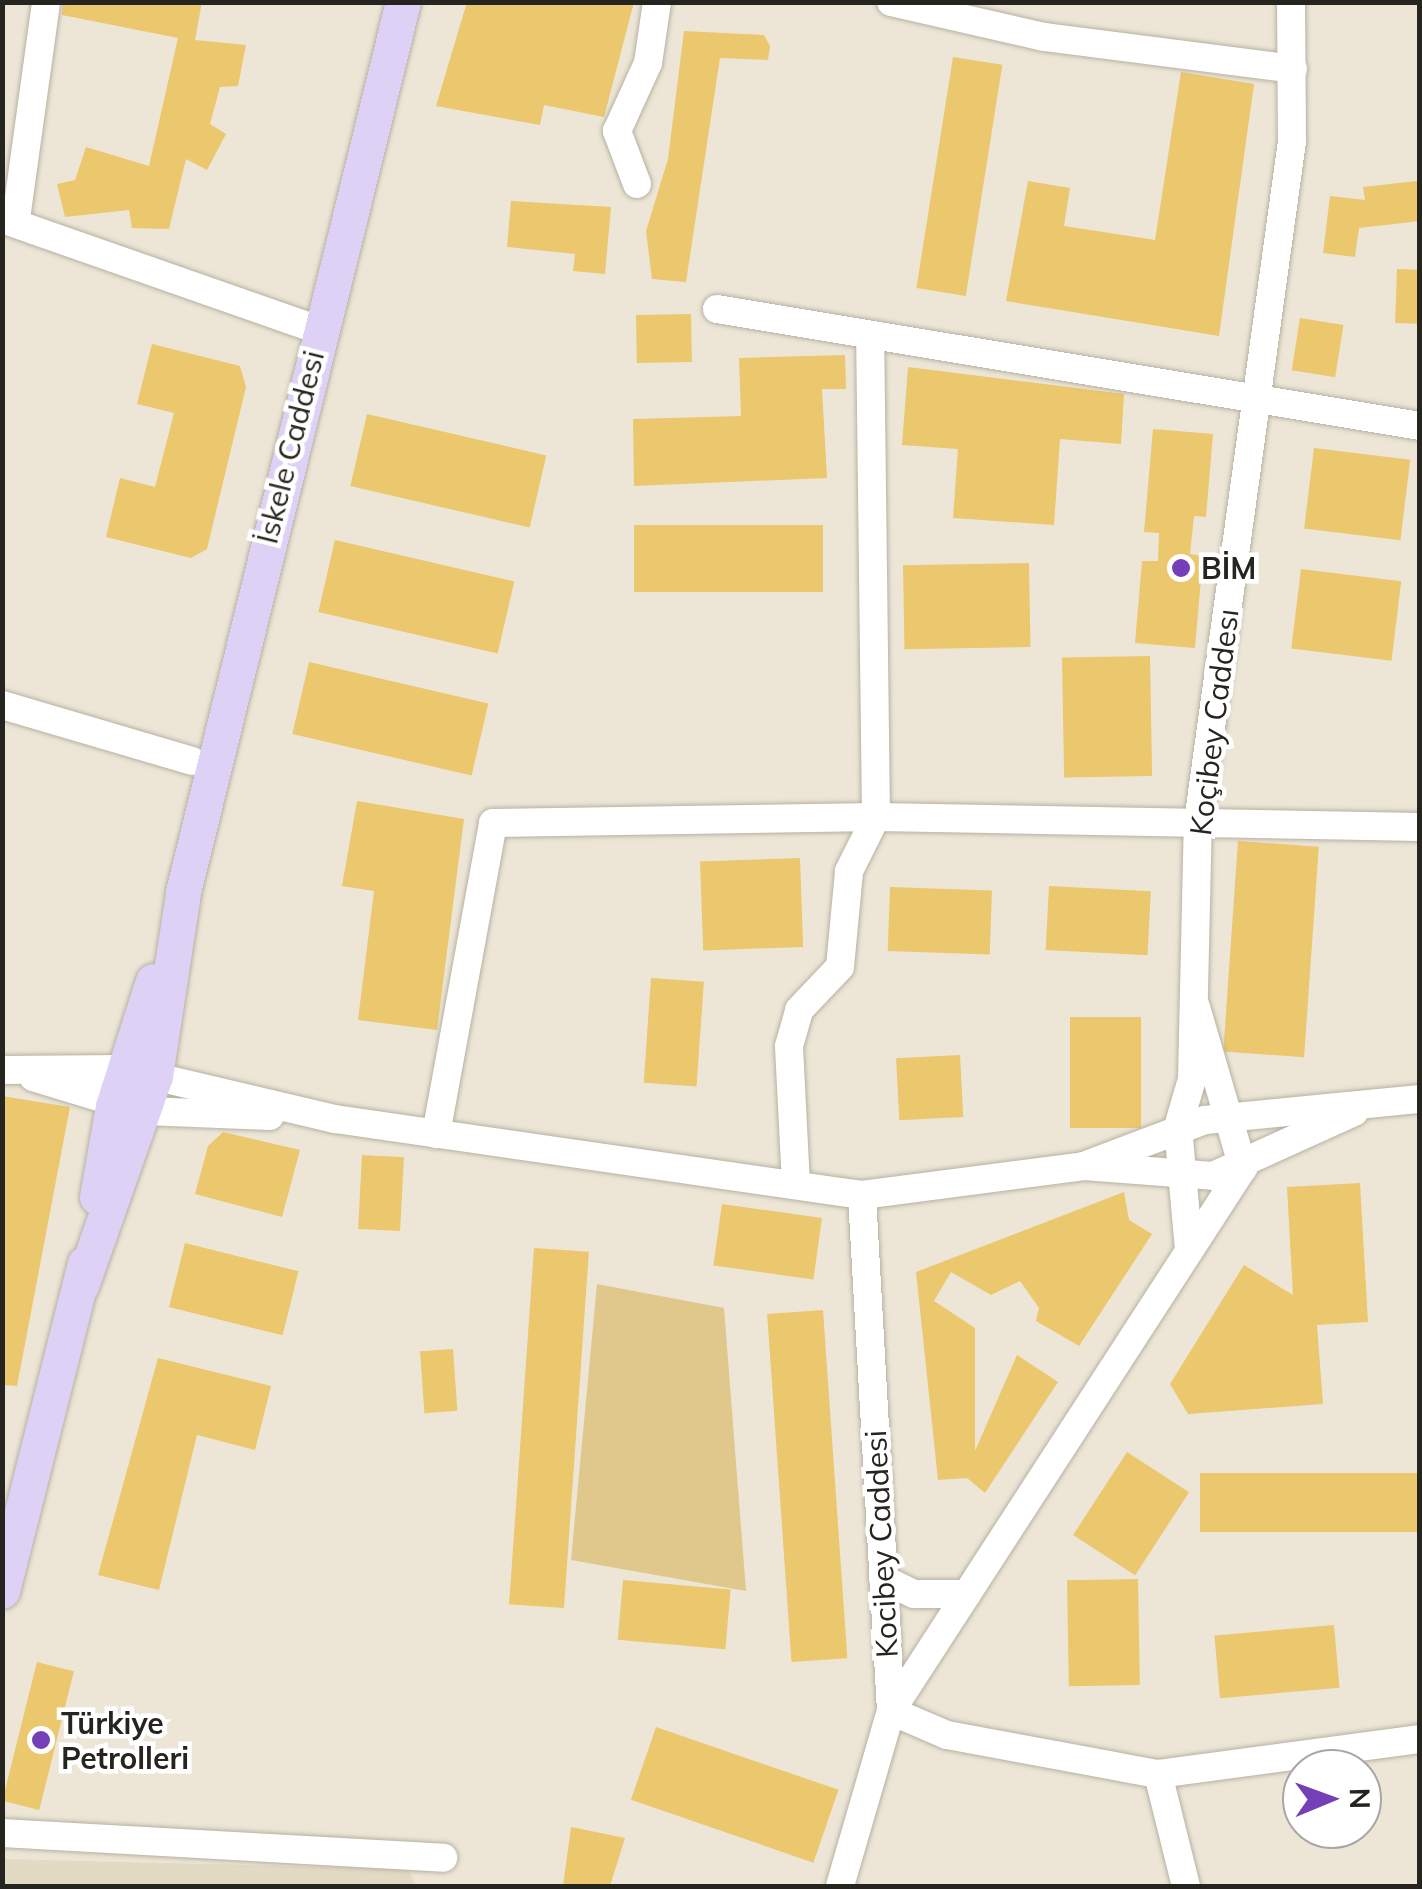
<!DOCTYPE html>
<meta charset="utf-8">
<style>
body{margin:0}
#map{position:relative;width:1422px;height:1889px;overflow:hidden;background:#ede6d7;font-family:Mulish,sans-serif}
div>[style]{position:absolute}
.built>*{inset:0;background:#e3dac4}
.green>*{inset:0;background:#e0c78c}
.building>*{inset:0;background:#ebc76d;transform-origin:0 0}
.roads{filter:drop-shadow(0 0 2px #b7b1a2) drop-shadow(0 0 2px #b7b1a2)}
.minor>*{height:28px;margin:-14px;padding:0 14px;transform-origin:14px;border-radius:14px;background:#fff}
.major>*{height:35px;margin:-17.5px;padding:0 17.5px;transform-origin:17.5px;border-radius:17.5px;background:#ded1f6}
.dots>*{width:28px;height:28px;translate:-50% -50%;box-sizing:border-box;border:5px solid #fff;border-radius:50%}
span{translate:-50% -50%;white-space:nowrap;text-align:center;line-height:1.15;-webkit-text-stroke:9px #fff;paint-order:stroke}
.street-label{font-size:30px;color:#26241e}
.poi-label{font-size:30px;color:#26241e;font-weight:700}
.left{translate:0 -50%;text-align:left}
.frame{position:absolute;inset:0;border:5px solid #26241e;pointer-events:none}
.north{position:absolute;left:1282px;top:1749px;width:100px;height:100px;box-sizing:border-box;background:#fff;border:2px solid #a8a7a5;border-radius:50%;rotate:89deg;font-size:28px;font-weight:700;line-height:40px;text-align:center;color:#26241e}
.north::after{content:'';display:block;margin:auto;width:35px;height:45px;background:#7540b7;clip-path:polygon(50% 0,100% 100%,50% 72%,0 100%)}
</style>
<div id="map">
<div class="built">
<div style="clip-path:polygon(3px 1859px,408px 1869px,416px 1886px,3px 1886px)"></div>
</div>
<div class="green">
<div style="clip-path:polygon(597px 1284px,724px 1308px,746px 1591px,571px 1560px)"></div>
</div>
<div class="building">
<div style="clip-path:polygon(63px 2px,202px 2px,195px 40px,246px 45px,238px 86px,220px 87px,210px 124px,226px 134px,207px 170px,186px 159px,169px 229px,132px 228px,129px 210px,65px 217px,57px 184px,75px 180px,86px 147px,149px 166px,178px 38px,62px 15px)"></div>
<div style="clip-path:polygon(467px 2px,634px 2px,604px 117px,544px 105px,540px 125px,436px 106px)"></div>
<div style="clip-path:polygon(684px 31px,764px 35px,770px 46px,768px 60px,720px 58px,686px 282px,652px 279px,646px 231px,668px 159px)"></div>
<div style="left:953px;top:57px;width:50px;height:234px;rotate:9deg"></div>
<div style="clip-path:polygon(1181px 72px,1254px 84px,1219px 336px,1006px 301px,1028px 181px,1070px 188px,1064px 226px,1155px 240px)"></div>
<div style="clip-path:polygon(1417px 181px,1420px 221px,1359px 228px,1355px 257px,1323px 253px,1330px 196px,1365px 200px,1363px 187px)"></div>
<div style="clip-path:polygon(511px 201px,611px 207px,605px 274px,573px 271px,575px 254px,507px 247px)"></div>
<div style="left:1397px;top:269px;width:23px;height:54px;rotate:2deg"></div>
<div style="left:691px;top:314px;width:48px;height:55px;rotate:89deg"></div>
<div style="left:1300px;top:318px;width:44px;height:53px;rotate:9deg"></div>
<div style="clip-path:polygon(152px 344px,240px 366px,246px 387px,207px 549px,191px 558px,106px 537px,120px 478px,155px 487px,174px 413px,137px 404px)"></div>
<div style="clip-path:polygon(845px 355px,846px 389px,822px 389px,827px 478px,634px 486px,633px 419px,741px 416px,739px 358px)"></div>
<div style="clip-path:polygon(908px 367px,1124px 394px,1121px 444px,1060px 439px,1054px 525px,953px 518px,958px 449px,902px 445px)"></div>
<div style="left:367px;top:414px;width:184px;height:74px;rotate:13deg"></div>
<div style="clip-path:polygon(1153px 429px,1213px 434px,1206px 517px,1194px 516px,1190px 554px,1203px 556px,1195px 648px,1135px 643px,1142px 561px,1158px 561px,1159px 533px,1144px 532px)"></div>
<div style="left:1314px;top:448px;width:97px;height:81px;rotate:7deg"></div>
<div style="left:634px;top:525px;width:189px;height:67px"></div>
<div style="left:335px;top:540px;width:184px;height:74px;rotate:13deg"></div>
<div style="left:1029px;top:563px;width:84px;height:126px;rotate:89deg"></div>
<div style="left:1301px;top:569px;width:101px;height:80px;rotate:7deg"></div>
<div style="left:1150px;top:656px;width:120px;height:88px;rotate:89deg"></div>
<div style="left:309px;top:662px;width:184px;height:74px;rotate:13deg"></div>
<div style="clip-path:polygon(357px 801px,464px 819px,437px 1030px,358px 1020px,374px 891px,342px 886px)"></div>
<div style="left:1238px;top:841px;width:81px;height:211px;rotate:4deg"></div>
<div style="left:800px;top:858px;width:89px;height:100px;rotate:88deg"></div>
<div style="left:1049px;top:886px;width:102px;height:64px;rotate:3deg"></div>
<div style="left:890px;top:887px;width:102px;height:64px;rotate:2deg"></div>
<div style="left:651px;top:978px;width:53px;height:105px;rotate:4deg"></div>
<div style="left:1070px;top:1017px;width:71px;height:111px"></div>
<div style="left:960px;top:1055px;width:62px;height:64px;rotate:87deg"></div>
<div style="clip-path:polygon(2px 1096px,70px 1107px,17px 1386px,2px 1385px)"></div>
<div style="clip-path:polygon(223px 1132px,300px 1150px,282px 1217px,195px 1194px,208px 1146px)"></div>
<div style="left:362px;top:1155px;width:42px;height:74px;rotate:3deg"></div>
<div style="clip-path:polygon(1360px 1183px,1368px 1322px,1317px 1325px,1323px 1404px,1188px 1414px,1170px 1384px,1244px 1265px,1293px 1295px,1287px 1187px)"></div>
<div style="clip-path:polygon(1124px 1192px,1129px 1220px,1152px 1234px,1079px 1346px,1036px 1321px,1039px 1308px,1020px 1281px,991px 1295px,951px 1272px,934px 1301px,975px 1328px,975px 1451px,1017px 1355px,1058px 1382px,985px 1493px,967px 1478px,938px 1480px,916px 1272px)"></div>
<div style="left:722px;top:1204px;width:101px;height:62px;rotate:8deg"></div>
<div style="left:185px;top:1243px;width:117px;height:66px;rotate:14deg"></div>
<div style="left:534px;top:1248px;width:55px;height:357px;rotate:4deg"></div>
<div style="left:823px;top:1310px;width:349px;height:56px;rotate:86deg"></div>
<div style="left:453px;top:1349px;width:62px;height:33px;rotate:86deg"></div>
<div style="clip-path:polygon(158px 1358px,271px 1386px,255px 1450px,197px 1435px,159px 1590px,98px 1575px)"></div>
<div style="left:1127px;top:1452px;width:74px;height:99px;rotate:33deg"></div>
<div style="left:1420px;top:1473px;width:59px;height:220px;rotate:90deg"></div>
<div style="left:1138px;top:1579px;width:106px;height:71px;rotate:89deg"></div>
<div style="left:623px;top:1580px;width:108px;height:60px;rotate:5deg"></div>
<div style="left:1334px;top:1625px;width:63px;height:120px;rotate:85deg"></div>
<div style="left:37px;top:1662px;width:38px;height:143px;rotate:14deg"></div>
<div style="left:656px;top:1727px;width:193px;height:77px;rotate:19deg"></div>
<div style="clip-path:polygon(571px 1827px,625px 1838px,610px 1886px,563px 1886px)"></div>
</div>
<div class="roads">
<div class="minor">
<div style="left:891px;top:2px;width:157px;rotate:12.9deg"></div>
<div style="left:1044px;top:37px;width:251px;rotate:7.3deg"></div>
<div style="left:637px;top:184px;width:57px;rotate:-110.7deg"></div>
<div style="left:617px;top:131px;width:75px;rotate:-65.5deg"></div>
<div style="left:648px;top:63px;width:62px;rotate:-81.6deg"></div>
<div style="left:2px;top:219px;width:336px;rotate:19.3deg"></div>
<div style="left:16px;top:219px;width:219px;rotate:-82.1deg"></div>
<div style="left:717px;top:309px;width:713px;rotate:9.45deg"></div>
<div style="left:2px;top:705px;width:198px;rotate:16.4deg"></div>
<div style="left:1196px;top:1007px;width:168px;rotate:73.7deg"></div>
<div style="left:1243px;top:1168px;width:647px;rotate:122.95deg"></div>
<div style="left:891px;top:1711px;width:61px;rotate:23.2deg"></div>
<div style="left:947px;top:1735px;width:215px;rotate:10.5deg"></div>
<div style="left:1158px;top:1774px;width:264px;rotate:-7.6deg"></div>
<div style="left:2px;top:1070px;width:121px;rotate:-0.5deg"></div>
<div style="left:123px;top:1069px;width:218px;rotate:13.3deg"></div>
<div style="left:335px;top:1119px;width:532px;rotate:8.21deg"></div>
<div style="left:862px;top:1195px;width:224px;rotate:-7.4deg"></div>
<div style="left:1084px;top:1166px;width:129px;rotate:4.4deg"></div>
<div style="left:1213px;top:1176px;width:155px;rotate:-24.4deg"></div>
<div style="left:33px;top:1077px;width:117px;rotate:16.9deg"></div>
<div style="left:145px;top:1111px;width:125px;rotate:2.3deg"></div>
<div style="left:436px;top:1134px;width:316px;rotate:-79.6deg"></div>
<div style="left:493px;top:823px;width:383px;rotate:-0.9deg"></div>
<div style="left:876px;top:817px;width:544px;rotate:1.05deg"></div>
<div style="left:1086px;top:1165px;width:127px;rotate:-20.7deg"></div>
<div style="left:1205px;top:1120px;width:216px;rotate:-5.6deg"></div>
<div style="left:796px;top:1185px;width:139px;rotate:-92.9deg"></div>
<div style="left:789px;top:1046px;width:37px;rotate:-74deg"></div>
<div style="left:799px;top:1010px;width:59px;rotate:-46.4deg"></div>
<div style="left:840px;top:967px;width:96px;rotate:-84.6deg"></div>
<div style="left:849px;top:871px;width:60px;rotate:-63.4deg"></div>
<div style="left:876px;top:817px;width:478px;rotate:-90.7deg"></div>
<div style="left:1189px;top:1250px;width:123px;rotate:-95.1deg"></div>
<div style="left:1178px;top:1127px;width:50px;rotate:-73.7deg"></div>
<div style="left:1192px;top:1079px;width:257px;rotate:-88.7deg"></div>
<div style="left:1198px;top:822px;width:687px;rotate:-82.14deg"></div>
<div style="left:1292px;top:141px;width:139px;rotate:-90.4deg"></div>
<div style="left:883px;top:1579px;width:34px;rotate:26deg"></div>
<div style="left:914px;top:1594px;width:53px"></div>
<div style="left:1158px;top:1774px;width:115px;rotate:76deg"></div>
<div style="left:2px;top:1833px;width:442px;rotate:3.2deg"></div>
<div style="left:840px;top:1886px;width:182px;rotate:-73.8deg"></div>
<div style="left:891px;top:1711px;width:517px;rotate:-93.22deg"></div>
</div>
<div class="major">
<div style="left:97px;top:1197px;width:92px;rotate:-80deg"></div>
<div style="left:113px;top:1106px;width:131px;rotate:-72.3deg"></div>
<div style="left:81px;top:1286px;width:223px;rotate:-70.6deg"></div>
<div style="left:155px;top:1076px;width:186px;rotate:-81.3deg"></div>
<div style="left:183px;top:892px;width:917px;rotate:-76.12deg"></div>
<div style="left:2px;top:1591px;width:338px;rotate:-75.8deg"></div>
</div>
</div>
<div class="dots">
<div style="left:1181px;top:568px;background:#7540b7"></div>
<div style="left:41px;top:1740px;background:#7540b7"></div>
</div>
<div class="street-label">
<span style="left:290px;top:447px;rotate:-76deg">İskele Caddesi</span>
<span style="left:1214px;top:722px;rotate:-83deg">Koçibey Caddesı</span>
<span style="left:881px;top:1544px;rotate:-93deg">Kocibey Caddesi</span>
</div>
<div class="poi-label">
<span class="left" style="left:1201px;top:568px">BİM</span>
<span class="left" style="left:61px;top:1740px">Türkiye<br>Petrolleri</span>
</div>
<div class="frame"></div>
<div class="north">N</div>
</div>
